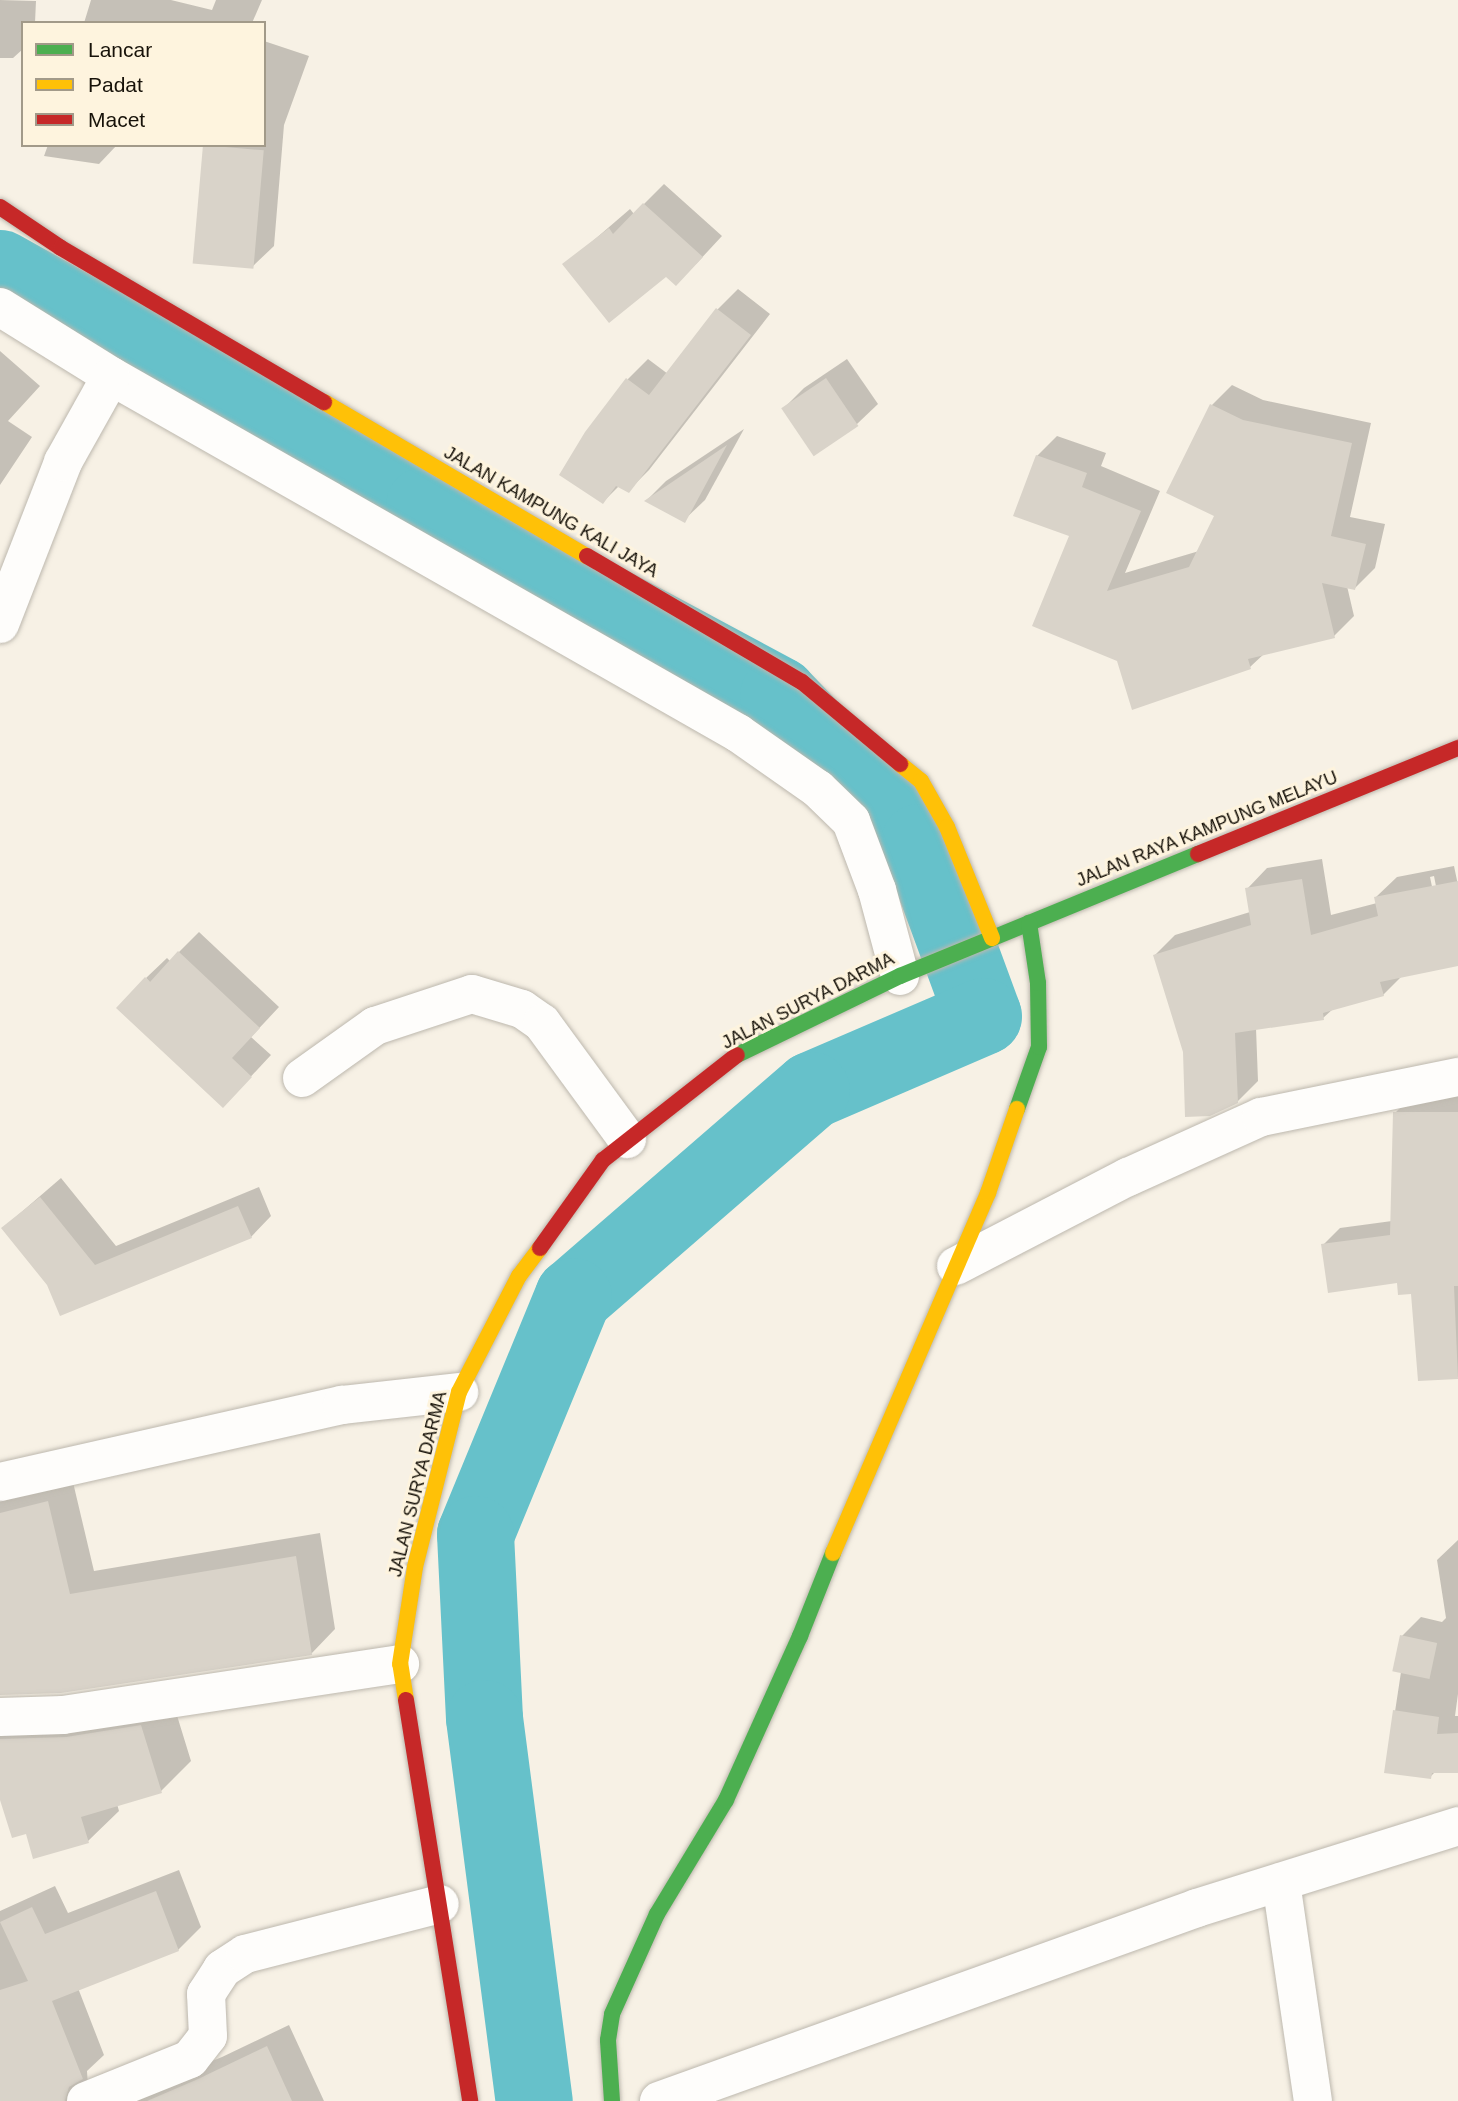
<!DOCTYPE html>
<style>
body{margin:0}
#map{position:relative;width:1458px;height:2101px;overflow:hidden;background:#f7f1e5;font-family:Arial,sans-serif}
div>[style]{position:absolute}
.shadow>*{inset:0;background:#0003}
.river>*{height:77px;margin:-38.5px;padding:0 38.5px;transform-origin:38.5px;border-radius:38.5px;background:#66c1ca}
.building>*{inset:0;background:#d9d3c9;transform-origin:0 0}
.roads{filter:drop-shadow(0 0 2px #bdb8ae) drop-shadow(0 0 2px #bdb8ae)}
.street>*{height:38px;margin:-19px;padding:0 19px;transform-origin:19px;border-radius:19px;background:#fefdfb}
.fast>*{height:16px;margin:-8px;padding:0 8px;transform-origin:8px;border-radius:8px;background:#4caf50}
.slow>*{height:16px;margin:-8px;padding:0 8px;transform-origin:8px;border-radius:8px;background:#ffc107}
.jam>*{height:16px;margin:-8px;padding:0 8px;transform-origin:8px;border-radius:8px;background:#c62828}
span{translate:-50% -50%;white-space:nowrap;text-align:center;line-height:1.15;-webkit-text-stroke:6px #fef4de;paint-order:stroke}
.street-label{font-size:18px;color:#171209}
.legend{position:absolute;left:21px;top:21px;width:245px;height:126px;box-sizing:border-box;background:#fef4de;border:2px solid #a29a89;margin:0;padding:9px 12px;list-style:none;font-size:21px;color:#171209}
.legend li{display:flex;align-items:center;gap:14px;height:35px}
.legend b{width:35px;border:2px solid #a29a89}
</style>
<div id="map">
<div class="shadow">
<div style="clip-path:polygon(0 0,36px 1px,35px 23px,23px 23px,23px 49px,13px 58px,0 58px)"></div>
<div style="clip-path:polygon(91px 0,171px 0,212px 10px,216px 0,262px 0,252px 23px,84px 23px)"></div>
<div style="clip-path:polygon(264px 41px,309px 56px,284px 125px,274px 246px,253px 266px,204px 145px,264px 145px)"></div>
<div style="clip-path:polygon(48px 145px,117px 145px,99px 164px,44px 156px)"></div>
<div style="clip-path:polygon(664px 184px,722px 236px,696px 264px,666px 275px,565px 265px,630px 209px,634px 214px)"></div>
<div style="clip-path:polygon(738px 289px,770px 314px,649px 470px,628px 491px,619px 486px,603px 502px,628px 379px,648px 359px,668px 374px,717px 310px)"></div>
<div style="clip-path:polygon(0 351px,40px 386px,8px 421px,32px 437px,0 485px)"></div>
<div style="clip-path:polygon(847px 359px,878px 404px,857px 424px,814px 453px,784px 408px,804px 388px)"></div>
<div style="clip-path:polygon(1232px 385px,1263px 400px,1371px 423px,1350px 517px,1385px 524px,1375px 568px,1355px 588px,1347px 586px,1354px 616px,1334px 636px,1265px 653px,1250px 667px,1190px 686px,1119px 660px,1072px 535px,1037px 456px,1057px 436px,1106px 453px,1101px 466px,1160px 491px,1125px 573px,1199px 551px,1216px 516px,1212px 405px)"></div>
<div style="clip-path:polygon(744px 429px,705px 500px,684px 520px,647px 500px,666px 481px)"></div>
<div style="clip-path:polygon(evenodd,1322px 859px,1331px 915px,1377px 903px,1376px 897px,1397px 877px,1454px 866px,1458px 885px,1458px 958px,1402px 976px,1383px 995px,1333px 1009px,1323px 1018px,1256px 1028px,1258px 1081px,1237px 1102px,1184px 1052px,1155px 955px,1175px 935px,1250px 912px,1247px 889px,1267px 868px,1322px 859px,1434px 876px,1449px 953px,1446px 953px,1430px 877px,1434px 876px)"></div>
<div style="clip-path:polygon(199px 932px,279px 1007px,251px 1037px,271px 1055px,243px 1085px,146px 978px,167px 958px,170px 961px)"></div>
<div style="clip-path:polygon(1458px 1089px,1458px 1377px,1420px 1379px,1413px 1292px,1398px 1281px,1323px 1245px,1340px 1228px,1392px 1221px,1395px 1113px,1412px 1096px)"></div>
<div style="clip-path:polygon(61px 1178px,116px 1246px,259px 1187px,271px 1216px,251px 1237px,49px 1284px,3px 1228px)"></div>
<div style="clip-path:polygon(0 1476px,72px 1478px,94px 1571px,320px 1533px,335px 1629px,311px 1654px,0 1693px)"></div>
<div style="clip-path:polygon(1458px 1540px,1458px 1694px,1455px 1716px,1458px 1716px,1458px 1771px,1436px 1771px,1430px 1777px,1386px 1771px,1401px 1672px,1402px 1636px,1421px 1617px,1442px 1622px,1446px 1618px,1437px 1560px)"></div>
<div style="clip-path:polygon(171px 1696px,191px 1761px,161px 1791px,117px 1804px,119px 1811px,88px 1841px,27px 1831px,0 1794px,0 1722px)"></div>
<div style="clip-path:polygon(179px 1870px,201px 1927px,178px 1950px,78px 1988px,104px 2055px,87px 2071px,88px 2087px,118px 2099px,222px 2057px,289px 2025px,324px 2101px,0 2101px,0 1911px,55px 1886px,68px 1913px)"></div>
</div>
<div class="river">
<div style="left:0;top:268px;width:486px;rotate:29.2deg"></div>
<div style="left:424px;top:505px;width:402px;rotate:28.2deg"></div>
<div style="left:778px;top:695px;width:204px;rotate:46.2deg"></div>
<div style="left:919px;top:842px;width:185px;rotate:69.8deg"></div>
<div style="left:983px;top:1016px;width:187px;rotate:156.7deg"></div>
<div style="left:811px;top:1090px;width:315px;rotate:139.1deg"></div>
<div style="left:573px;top:1296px;width:257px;rotate:112.4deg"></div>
<div style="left:475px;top:1534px;width:184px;rotate:87.2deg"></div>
<div style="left:484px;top:1718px;width:386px;rotate:82.6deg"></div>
</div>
<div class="building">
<div style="left:203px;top:145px;width:61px;height:119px;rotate:5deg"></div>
<div style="clip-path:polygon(643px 203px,703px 257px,676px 286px,666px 277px,609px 323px,562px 264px,609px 228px,613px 234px)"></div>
<div style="clip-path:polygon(716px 308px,751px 335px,629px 493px,616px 486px,603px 504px,559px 475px,585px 432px,626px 378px,649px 395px)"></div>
<div style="left:826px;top:378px;width:58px;height:54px;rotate:56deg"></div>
<div style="clip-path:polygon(1210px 404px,1243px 420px,1352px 443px,1331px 536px,1366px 544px,1355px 590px,1322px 583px,1335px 638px,1248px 659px,1251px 669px,1132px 710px,1117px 661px,1032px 626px,1069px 536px,1013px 516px,1036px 455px,1087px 473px,1082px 487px,1141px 511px,1107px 591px,1189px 567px,1214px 516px,1166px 493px)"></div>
<div style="clip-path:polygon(727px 445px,685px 523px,644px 501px)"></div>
<div style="clip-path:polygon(1302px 879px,1311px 935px,1378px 916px,1374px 897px,1458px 881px,1458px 966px,1380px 982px,1384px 996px,1323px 1013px,1324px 1020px,1235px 1033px,1238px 1103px,1210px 1116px,1185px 1117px,1183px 1052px,1153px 955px,1251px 925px,1245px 888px)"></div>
<div style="clip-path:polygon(178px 951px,260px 1028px,232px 1058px,252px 1077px,223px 1108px,116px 1008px,145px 977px,150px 982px)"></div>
<div style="clip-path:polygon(1393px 1112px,1458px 1112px,1458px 1286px,1454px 1286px,1458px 1379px,1418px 1381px,1411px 1294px,1398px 1295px,1397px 1283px,1328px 1293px,1321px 1244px,1390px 1235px)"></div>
<div style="clip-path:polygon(40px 1197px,95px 1265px,238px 1206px,252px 1238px,60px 1316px,47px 1285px,1px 1228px)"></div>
<div style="clip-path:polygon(48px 1501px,70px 1594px,296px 1556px,312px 1655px,61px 1693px,0 1695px,0 1513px)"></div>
<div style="left:1400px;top:1635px;width:38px;height:37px;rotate:12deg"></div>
<div style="clip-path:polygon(1393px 1710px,1439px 1717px,1437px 1734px,1458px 1733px,1458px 1773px,1432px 1773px,1431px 1779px,1384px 1773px)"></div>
<div style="clip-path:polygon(141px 1725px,162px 1793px,81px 1817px,89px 1843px,33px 1859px,26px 1834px,12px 1838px,0 1800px,0 1739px,66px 1737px)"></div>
<div style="clip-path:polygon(156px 1891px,179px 1951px,52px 2001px,83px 2079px,69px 2087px,65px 2101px,0 2101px,0 1990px,28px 1981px,0 1922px,32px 1907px,45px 1934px)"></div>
<div style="clip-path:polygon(267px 2046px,292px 2101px,147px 2101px,198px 2079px)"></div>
</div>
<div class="roads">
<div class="street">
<div style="left:0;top:307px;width:131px;rotate:31.9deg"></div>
<div style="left:111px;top:376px;width:722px;rotate:29.66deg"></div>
<div style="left:738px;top:733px;width:98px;rotate:35deg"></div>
<div style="left:818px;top:789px;width:46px;rotate:44.1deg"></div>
<div style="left:851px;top:821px;width:74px;rotate:69.4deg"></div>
<div style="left:877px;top:890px;width:89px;rotate:75deg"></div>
<div style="left:0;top:624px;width:174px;rotate:-68.7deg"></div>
<div style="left:63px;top:462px;width:98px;rotate:-60.8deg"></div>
<div style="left:302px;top:1078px;width:90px;rotate:-35.5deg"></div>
<div style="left:375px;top:1026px;width:102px;rotate:-18.3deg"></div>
<div style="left:472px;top:994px;width:52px;rotate:16.7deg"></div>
<div style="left:522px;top:1009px;width:24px;rotate:35deg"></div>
<div style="left:542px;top:1023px;width:144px;rotate:53.8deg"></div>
<div style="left:956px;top:1266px;width:194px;rotate:-27.4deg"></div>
<div style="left:1128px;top:1177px;width:146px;rotate:-24.3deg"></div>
<div style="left:1261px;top:1117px;width:201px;rotate:-11.5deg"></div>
<div style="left:0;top:1482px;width:351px;rotate:-12.7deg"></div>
<div style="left:342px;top:1405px;width:118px;rotate:-6.3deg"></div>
<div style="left:0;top:1717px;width:63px;rotate:-1.8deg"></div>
<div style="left:63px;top:1715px;width:341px;rotate:-8.6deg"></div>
<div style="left:1281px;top:1882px;width:221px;rotate:81.7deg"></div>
<div style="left:86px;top:2101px;width:112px;rotate:-22deg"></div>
<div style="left:190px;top:2059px;width:29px;rotate:-52deg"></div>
<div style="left:208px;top:2036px;width:42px;rotate:-92.7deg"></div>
<div style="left:206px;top:1994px;width:30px;rotate:-57deg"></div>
<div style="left:222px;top:1969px;width:27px;rotate:-33deg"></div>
<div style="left:245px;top:1954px;width:201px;rotate:-14.4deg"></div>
<div style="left:659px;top:2101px;width:572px;rotate:-19.73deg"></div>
<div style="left:1197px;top:1908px;width:274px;rotate:-17.4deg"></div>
</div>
<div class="fast">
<div style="left:737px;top:1055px;width:181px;rotate:-25.9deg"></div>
<div style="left:900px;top:976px;width:322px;rotate:-22.3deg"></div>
<div style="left:1017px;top:1109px;width:66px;rotate:-70.5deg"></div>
<div style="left:1039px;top:1047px;width:64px;rotate:-90.9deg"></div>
<div style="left:1038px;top:983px;width:61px;rotate:-98.5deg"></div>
<div style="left:612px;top:2101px;width:61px;rotate:-93.8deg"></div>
<div style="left:608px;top:2040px;width:26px;rotate:-81deg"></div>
<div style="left:612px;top:2014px;width:110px;rotate:-65.8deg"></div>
<div style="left:657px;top:1914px;width:133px;rotate:-58.8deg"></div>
<div style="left:726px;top:1800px;width:180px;rotate:-65.7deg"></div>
<div style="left:800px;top:1636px;width:89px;rotate:-68.3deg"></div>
</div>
<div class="slow">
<div style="left:324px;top:402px;width:305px;rotate:30.4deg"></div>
<div style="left:900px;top:764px;width:27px;rotate:39deg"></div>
<div style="left:921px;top:781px;width:53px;rotate:60.5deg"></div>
<div style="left:947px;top:827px;width:120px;rotate:67.9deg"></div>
<div style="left:833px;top:1553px;width:392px;rotate:-66.7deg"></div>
<div style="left:988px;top:1193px;width:89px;rotate:-71deg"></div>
<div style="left:406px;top:1700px;width:36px;rotate:-99deg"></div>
<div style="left:400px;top:1664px;width:98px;rotate:-81.2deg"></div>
<div style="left:415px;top:1567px;width:180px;rotate:-75.9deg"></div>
<div style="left:459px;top:1392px;width:131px;rotate:-62.7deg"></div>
<div style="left:519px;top:1276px;width:35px;rotate:-53deg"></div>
</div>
<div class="jam">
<div style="left:0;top:207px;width:73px;rotate:33.9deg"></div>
<div style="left:61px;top:248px;width:305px;rotate:30.4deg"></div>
<div style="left:587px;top:556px;width:249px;rotate:30.4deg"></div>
<div style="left:802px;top:682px;width:128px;rotate:39.9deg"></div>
<div style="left:1198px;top:854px;width:281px;rotate:-22.2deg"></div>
<div style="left:540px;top:1248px;width:108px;rotate:-54.4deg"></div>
<div style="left:603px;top:1160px;width:170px;rotate:-38.1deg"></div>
<div style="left:406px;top:1700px;width:406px;rotate:80.9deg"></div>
</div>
</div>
<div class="street-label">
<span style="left:551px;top:512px;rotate:30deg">JALAN KAMPUNG KALI JAYA</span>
<span style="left:1207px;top:829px;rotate:-22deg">JALAN RAYA KAMPUNG MELAYU</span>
<span style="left:808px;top:1001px;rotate:-27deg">JALAN SURYA DARMA</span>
<span style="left:418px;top:1484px;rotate:-76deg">JALAN SURYA DARMA</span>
</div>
<ul class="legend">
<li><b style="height:9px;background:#4caf50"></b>Lancar</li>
<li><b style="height:9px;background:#ffc107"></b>Padat</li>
<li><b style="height:9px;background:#c62828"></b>Macet</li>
</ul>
</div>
